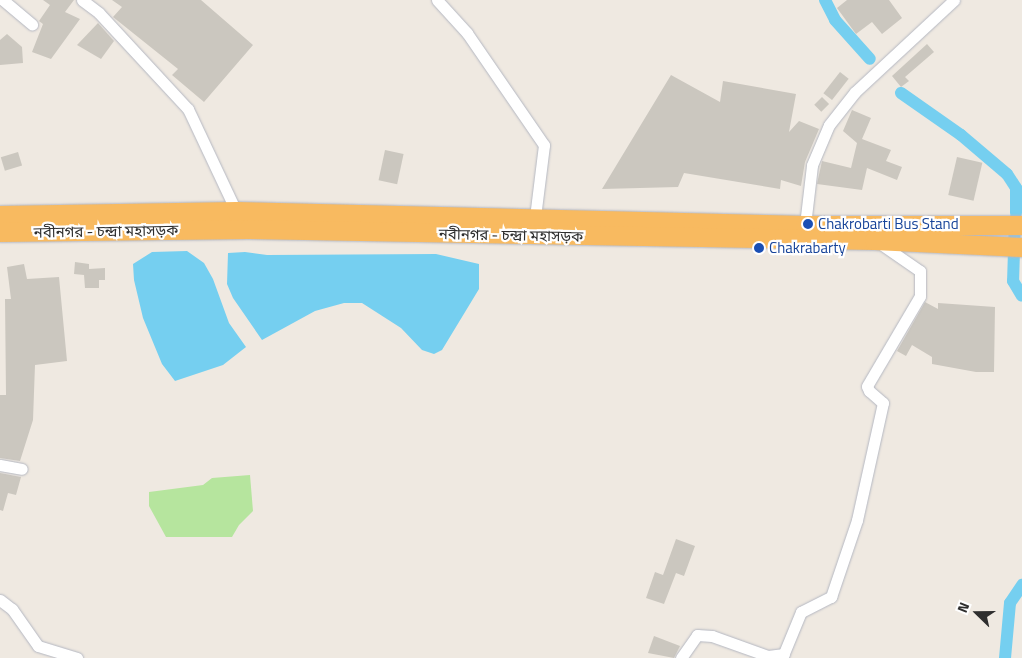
<!DOCTYPE html>
<meta charset="utf-8">
<style>
body{margin:0}
#map{position:relative;width:1022px;height:658px;overflow:hidden;background:#efe9e1;font-family:"Titillium Web","Noto Sans Bengali",sans-serif}
div>[style]{position:absolute}
.green>*{inset:0;background:#b6e59e}
.water>*{inset:0;background:#75cff0}
.canal>*{height:12px;margin:-6px;padding:0 6px;transform-origin:6px;border-radius:6px;background:#75cff0}
.building>*{inset:0;background:#cbc7bf;transform-origin:0 0}
.roads{filter:drop-shadow(0 0 1px #b4b7c1) drop-shadow(0 0 1px #b4b7c1)}
.minor>*{height:11px;margin:-5.5px;padding:0 5.5px;transform-origin:5.5px;border-radius:5.5px;background:#fff}
.trunk>*{height:19px;margin:-9.5px;padding:0 9.5px;transform-origin:9.5px;border-radius:9.5px;background:#f8ba60}
.dots>*{width:14px;height:14px;translate:-50% -50%;box-sizing:border-box;border:2px solid #fff;border-radius:50%}
span{translate:-50% -50%;white-space:nowrap;text-align:center;line-height:1.15;-webkit-text-stroke:4.5px #fff;paint-order:stroke}
.transit-label{font-size:15px;color:#164399}
.left{translate:0 -50%;text-align:left}
.street-label{font-size:15px;color:#2e2e2e}
.north{position:absolute;left:952px;top:588px;width:50px;height:50px;-webkit-text-stroke:4px #fff;paint-order:stroke;rotate:292deg;font-size:14px;font-weight:700;line-height:20px;text-align:center;color:#2e2e2e}
.north::after{content:'';display:block;margin:auto;width:18px;height:22px;background:#2e2e2e;clip-path:polygon(50% 0,100% 100%,50% 72%,0 100%)}
</style>
<div id="map">
<div class="green">
<div style="clip-path:polygon(250px 475px,253px 511px,239px 525px,232px 537px,166px 537px,149px 506px,149px 492px,203px 485px,212px 478px)"></div>
</div>
<div class="water">
<div style="clip-path:polygon(187px 251px,204px 263px,213px 279px,229px 323px,246px 347px,223px 365px,175px 381px,162px 364px,143px 318px,134px 280px,133px 264px,152px 252px)"></div>
<div style="clip-path:polygon(245px 252px,267px 255px,436px 254px,479px 264px,479px 289px,442px 350px,434px 354px,422px 350px,401px 328px,362px 303px,344px 303px,315px 311px,262px 340px,233px 298px,227px 284px,228px 253px)"></div>
</div>
<div class="canal">
<div style="left:825px;top:0;width:22px;rotate:63deg"></div>
<div style="left:835px;top:20px;width:52px;rotate:48.1deg"></div>
<div style="left:901px;top:93px;width:73px;rotate:35deg"></div>
<div style="left:961px;top:135px;width:60px;rotate:40.3deg"></div>
<div style="left:1007px;top:174px;width:17px;rotate:57deg"></div>
<div style="left:1016px;top:188px;width:25px;rotate:90deg"></div>
<div style="left:1015px;top:219px;width:62px;rotate:91.8deg"></div>
<div style="left:1013px;top:281px;width:17px;rotate:59deg"></div>
<div style="left:1005px;top:658px;width:55px;rotate:-84.8deg"></div>
<div style="left:1010px;top:603px;width:22px;rotate:-56deg"></div>
</div>
<div class="building">
<div style="clip-path:polygon(43px 0,74px 0,65px 12px,80px 19px,51px 59px,32px 52px,43px 24px,39px 21px,50px 5px)"></div>
<div style="clip-path:polygon(112px 0,201px 0,253px 45px,204px 102px,172px 75px,178px 69px,113px 17px,122px 7px)"></div>
<div style="clip-path:polygon(847px 0,889px 0,902px 18px,882px 34px,872px 22px,856px 34px,837px 8px)"></div>
<div style="clip-path:polygon(98px 23px,114px 41px,101px 59px,77px 45px)"></div>
<div style="clip-path:polygon(7px 34px,22px 47px,23px 63px,0 65px,0 40px)"></div>
<div style="clip-path:polygon(927px 44px,934px 52px,905px 77px,909px 81px,901px 87px,892px 76px)"></div>
<div style="left:840px;top:72px;width:11px;height:27px;rotate:38deg"></div>
<div style="clip-path:polygon(671px 75px,720px 102px,723px 81px,796px 94px,789px 132px,799px 121px,819px 129px,805px 162px,801px 186px,781px 180px,780px 189px,684px 173px,678px 187px,602px 189px)"></div>
<div style="left:822px;top:97px;width:10px;height:11px;rotate:45deg"></div>
<div style="clip-path:polygon(852px 110px,871px 118px,862px 139px,891px 150px,886px 161px,902px 167px,897px 180px,867px 168px,862px 190px,817px 184px,822px 161px,851px 168px,857px 143px,843px 131px)"></div>
<div style="left:385px;top:150px;width:19px;height:31px;rotate:12deg"></div>
<div style="left:18px;top:152px;width:14px;height:18px;rotate:73deg"></div>
<div style="left:957px;top:157px;width:26px;height:39px;rotate:13deg"></div>
<div style="clip-path:polygon(75px 262px,89px 264px,89px 269px,105px 268px,105px 280px,99px 280px,99px 288px,85px 288px,84px 275px,74px 274px)"></div>
<div style="clip-path:polygon(24px 264px,27px 279px,59px 277px,67px 361px,35px 365px,33px 420px,20px 461px,0 458px,0 395px,6px 395px,5px 299px,11px 299px,7px 267px)"></div>
<div style="clip-path:polygon(925px 302px,938px 309px,938px 303px,995px 307px,994px 372px,976px 372px,932px 364px,932px 357px,912px 345px,906px 356px,897px 351px)"></div>
<div style="clip-path:polygon(0 473px,21px 477px,16px 495px,8px 493px,3px 511px,0 510px)"></div>
<div style="clip-path:polygon(676px 539px,695px 546px,684px 576px,676px 573px,664px 604px,646px 598px,655px 572px,663px 575px)"></div>
<div style="clip-path:polygon(654px 636px,680px 646px,674px 658px,648px 653px)"></div>
</div>
<div class="roads">
<div class="minor">
<div style="left:3px;top:0;width:38px;rotate:40deg"></div>
<div style="left:82px;top:0;width:21px;rotate:37deg"></div>
<div style="left:99px;top:13px;width:131px;rotate:47.2deg"></div>
<div style="left:188px;top:109px;width:113px;rotate:64.8deg"></div>
<div style="left:437px;top:0;width:45px;rotate:47.7deg"></div>
<div style="left:467px;top:33px;width:136px;rotate:55.5deg"></div>
<div style="left:544px;top:145px;width:73px;rotate:97.1deg"></div>
<div style="left:805px;top:225px;width:60px;rotate:-83.3deg"></div>
<div style="left:812px;top:165px;width:43px;rotate:-67deg"></div>
<div style="left:829px;top:125px;width:42px;rotate:-51.8deg"></div>
<div style="left:855px;top:92px;width:135px;rotate:-42.9deg"></div>
<div style="left:0;top:465px;width:22px;rotate:10deg"></div>
<div style="left:0;top:600px;width:15px;rotate:37deg"></div>
<div style="left:12px;top:609px;width:45px;rotate:54.9deg"></div>
<div style="left:38px;top:646px;width:41px;rotate:17.1deg"></div>
<div style="left:681px;top:658px;width:28px;rotate:-55deg"></div>
<div style="left:697px;top:635px;width:15px;rotate:4deg"></div>
<div style="left:712px;top:636px;width:59px;rotate:19.7deg"></div>
<div style="left:768px;top:656px;width:16px;rotate:-7deg"></div>
<div style="left:782px;top:658px;width:50px;rotate:-67.6deg"></div>
<div style="left:801px;top:612px;width:34px;rotate:-27deg"></div>
<div style="left:831px;top:597px;width:81px;rotate:-71.3deg"></div>
<div style="left:857px;top:520px;width:120px;rotate:-77.5deg"></div>
<div style="left:883px;top:403px;width:18px;rotate:-139deg"></div>
<div style="left:869px;top:391px;width:5px;rotate:-112deg"></div>
<div style="left:867px;top:386px;width:104px;rotate:-59.5deg"></div>
<div style="left:920px;top:296px;width:25px;rotate:-90deg"></div>
<div style="left:920px;top:271px;width:51px;rotate:-145.4deg"></div>
</div>
<div class="trunk">
<div style="left:0;top:215px;width:236px;rotate:-1deg"></div>
<div style="left:236px;top:211px;width:569px;rotate:1.41deg"></div>
<div style="left:805px;top:225px;width:217px"></div>
<div style="left:0;top:232px;width:248px;rotate:-0.7deg"></div>
<div style="left:248px;top:229px;width:626px;rotate:1.01deg"></div>
<div style="left:874px;top:240px;width:148px;rotate:2.7deg"></div>
</div>
</div>
<div class="dots">
<div style="left:808px;top:224px;background:#1a4fb4"></div>
<div style="left:759px;top:248px;background:#1a4fb4"></div>
</div>
<div class="transit-label">
<span class="left" style="left:818px;top:224px">Chakrobarti Bus Stand</span>
<span class="left" style="left:769px;top:248px">Chakrabarty</span>
</div>
<div class="street-label">
<span style="left:106px;top:231px;rotate:-1deg">নবীনগর - চন্দ্রা মহাসড়ক</span>
<span style="left:511px;top:235px;rotate:1deg">নবীনগর - চন্দ্রা মহাসড়ক</span>
</div>
<div class="north">N</div>
</div>
